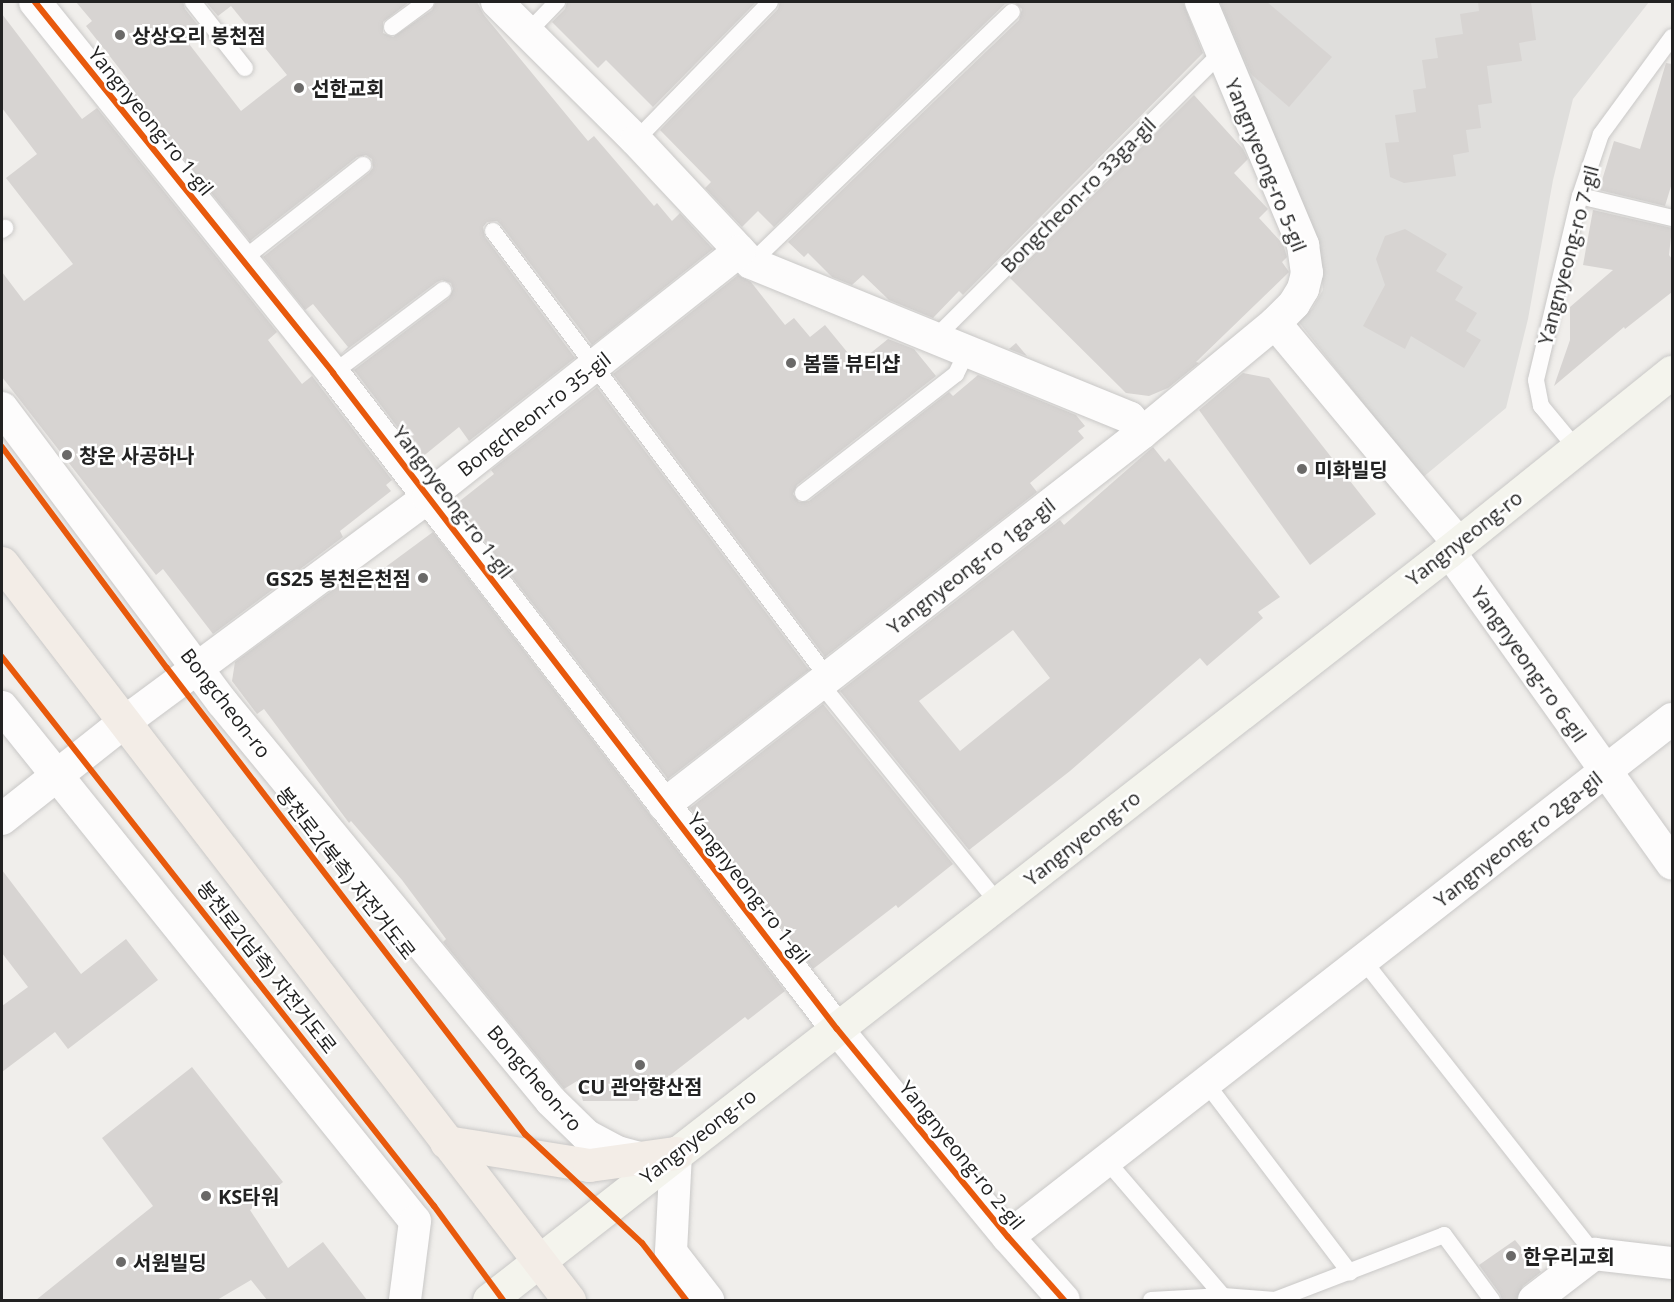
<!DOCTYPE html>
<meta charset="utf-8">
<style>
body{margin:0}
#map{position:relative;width:1674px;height:1302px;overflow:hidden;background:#f0eeeb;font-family:"Open Sans","Noto Sans KR",sans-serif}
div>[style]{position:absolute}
.residential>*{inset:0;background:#dfdedc}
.building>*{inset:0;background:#d7d4d2}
.roads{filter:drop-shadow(0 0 2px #c9c8c7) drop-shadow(0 0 2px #c9c8c7)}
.lane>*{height:16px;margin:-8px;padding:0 8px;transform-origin:8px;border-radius:8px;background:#fdfcfc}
.street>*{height:32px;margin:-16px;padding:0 16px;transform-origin:16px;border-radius:16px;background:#fdfcfc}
.secondary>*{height:33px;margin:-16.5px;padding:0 16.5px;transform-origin:16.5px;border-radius:16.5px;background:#f4f4ed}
.primary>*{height:33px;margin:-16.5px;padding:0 16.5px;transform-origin:16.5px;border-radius:16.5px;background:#f3ede7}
.cycleway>*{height:6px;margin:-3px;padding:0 3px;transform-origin:3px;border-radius:3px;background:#e8590c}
.dots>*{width:16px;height:16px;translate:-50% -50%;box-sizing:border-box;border:3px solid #fff;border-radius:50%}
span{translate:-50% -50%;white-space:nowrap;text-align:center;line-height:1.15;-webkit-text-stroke:5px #fff;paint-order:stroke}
.poi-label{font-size:20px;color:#222;font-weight:700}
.left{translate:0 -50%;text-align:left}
.right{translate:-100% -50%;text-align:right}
.street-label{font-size:20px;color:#222}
.frame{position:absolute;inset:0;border:3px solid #222;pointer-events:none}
</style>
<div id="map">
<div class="residential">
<div style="clip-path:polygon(1212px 2px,1649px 2px,1573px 99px,1553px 180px,1528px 319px,1506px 408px,1422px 478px,1298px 321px,1312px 309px,1323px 290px,1319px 247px)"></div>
</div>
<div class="building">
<div style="clip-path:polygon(76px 2px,183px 2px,185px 9px,201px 29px,186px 40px,241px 111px,287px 75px,231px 6px,218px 16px,206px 2px,409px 2px,383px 22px,383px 33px,393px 37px,432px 10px,436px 2px,477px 2px,484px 15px,588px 141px,594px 136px,654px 206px,657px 203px,672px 221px,680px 213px,713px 249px,592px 345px,501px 225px,497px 221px,487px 222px,483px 227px,485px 237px,575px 358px,469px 441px,459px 427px,421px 458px,354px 370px,449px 298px,453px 289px,451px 283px,442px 280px,437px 282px,341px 354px,348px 347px,313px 304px,305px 310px,263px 257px,369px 173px,373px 168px,372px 159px,366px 155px,357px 157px,250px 241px,125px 86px,130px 82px,86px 26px,92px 21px)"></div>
<div style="clip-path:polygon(567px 2px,756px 2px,653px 107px,606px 60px,598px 68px,552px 22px,565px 9px)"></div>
<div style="clip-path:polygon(780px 2px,1183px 2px,1203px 53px,963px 295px,959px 291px,933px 318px,889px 300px,863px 275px,852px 285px,832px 277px,808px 253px,804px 257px,788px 242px,1019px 20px,1022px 9px,1014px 2px,1005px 4px,774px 227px,758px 211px,742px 227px,705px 188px,711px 182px,660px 130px,778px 9px)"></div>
<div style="clip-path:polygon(1220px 2px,1267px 2px,1332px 57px,1289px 107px,1251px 74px)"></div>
<div style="clip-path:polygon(1478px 2px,1531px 2px,1536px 40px,1519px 43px,1522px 61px,1487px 66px,1492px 103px,1478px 105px,1481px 128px,1466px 130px,1469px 152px,1453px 155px,1456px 176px,1404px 183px,1390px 177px,1385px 143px,1399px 142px,1395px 115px,1416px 112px,1413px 90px,1426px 88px,1422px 60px,1438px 58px,1435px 38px,1463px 34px,1460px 14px,1479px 11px)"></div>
<div style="clip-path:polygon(2px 14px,82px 119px,97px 108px,277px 332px,268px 340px,302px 384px,312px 376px,392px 480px,386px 485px,391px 491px,340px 531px,343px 537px,213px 634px,163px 569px,156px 575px,2px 377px,2px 272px,24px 301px,73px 264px,6px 178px,37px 154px,2px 108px)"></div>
<div style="clip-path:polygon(1666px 63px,1672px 64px,1672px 183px,1665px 206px,1599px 190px,1614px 141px,1640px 149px)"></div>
<div style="clip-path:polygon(1194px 95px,1243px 149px,1248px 159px,1234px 173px,1268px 209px,1259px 218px,1283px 244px,1287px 257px,1282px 262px,1289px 272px,1196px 362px,1199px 363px,1168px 388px,1149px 396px,1126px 393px,1010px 278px)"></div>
<div style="clip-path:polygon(1593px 210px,1672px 228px,1669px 255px,1672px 259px,1672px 292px,1625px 329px,1624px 327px,1554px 386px,1570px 340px,1570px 307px,1613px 270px,1583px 265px)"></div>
<div style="clip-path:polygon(1405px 229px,1447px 254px,1436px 271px,1463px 287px,1455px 300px,1477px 313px,1466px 331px,1481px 340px,1464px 368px,1411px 336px,1405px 349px,1363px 326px,1385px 285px,1376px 259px,1385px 236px)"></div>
<div style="clip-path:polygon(738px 275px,751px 282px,785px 325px,794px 318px,810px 337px,825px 325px,857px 364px,888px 339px,914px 349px,936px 376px,797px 485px,793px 494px,799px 502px,809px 501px,949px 392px,953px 396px,978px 375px,1076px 415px,1085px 426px,1078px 431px,1084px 438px,1030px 483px,1037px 492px,825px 657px,613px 374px)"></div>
<div style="clip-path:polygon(1016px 343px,1027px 356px,1009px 349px)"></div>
<div style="clip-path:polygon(1243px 373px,1269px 378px,1376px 514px,1310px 565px,1199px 410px)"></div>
<div style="clip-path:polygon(597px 387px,809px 670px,668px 779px,456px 504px,494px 474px,491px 470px)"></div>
<div style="clip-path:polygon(evenodd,1153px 447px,1165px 462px,1169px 458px,1280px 597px,1258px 612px,1263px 618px,1207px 666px,1200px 658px,1070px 771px,969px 850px,840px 691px,1060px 520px,1064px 525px,1153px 447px,1013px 630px,1050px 678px,960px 751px,919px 701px,1013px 630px)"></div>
<div style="clip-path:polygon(433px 532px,785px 991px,748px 1020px,745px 1017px,637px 1101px,583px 1101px,577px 1081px,564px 1089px,443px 942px,446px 939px,402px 880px,351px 821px,349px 823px,264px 709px,257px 714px,232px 681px,235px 662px,364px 567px,372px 577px)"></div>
<div style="clip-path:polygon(823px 704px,953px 864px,898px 908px,896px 905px,813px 969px,690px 808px)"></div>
<div style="clip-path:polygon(2px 870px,81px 974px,126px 939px,158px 980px,68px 1049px,55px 1032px,2px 1072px,2px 1006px,28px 987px,2px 953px)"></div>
<div style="clip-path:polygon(192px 1067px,283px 1182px,250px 1210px,288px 1268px,323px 1242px,367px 1300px,267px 1300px,251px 1280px,217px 1300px,36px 1300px,153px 1206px,102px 1138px)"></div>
<div style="clip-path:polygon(1515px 1240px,1541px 1272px,1523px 1286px,1516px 1300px,1502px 1300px,1500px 1294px,1479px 1265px)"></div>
</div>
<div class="roads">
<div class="lane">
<div style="left:193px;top:2px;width:84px;rotate:51.8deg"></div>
<div style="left:392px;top:27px;width:42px;rotate:-36.3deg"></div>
<div style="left:528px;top:32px;width:42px;rotate:-46deg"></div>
<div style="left:636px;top:140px;width:192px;rotate:-45.8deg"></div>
<div style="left:1580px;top:196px;width:95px;rotate:13.4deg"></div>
<div style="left:2px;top:230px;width:4px;rotate:-34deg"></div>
<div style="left:493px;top:231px;width:559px;rotate:53.15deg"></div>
<div style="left:242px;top:260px;width:154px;rotate:-38.1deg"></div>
<div style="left:751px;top:263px;width:362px;rotate:-43.9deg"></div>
<div style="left:935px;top:338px;width:404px;rotate:-44.9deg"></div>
<div style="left:333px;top:373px;width:138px;rotate:-37deg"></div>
<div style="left:1576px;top:448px;width:55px;rotate:-129.8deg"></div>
<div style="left:1541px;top:406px;width:26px;rotate:-101deg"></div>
<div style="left:1536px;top:380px;width:189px;rotate:-76.6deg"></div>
<div style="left:1580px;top:196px;width:65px;rotate:-71.3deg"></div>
<div style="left:1601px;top:134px;width:120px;rotate:-53.8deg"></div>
<div style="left:803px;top:493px;width:194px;rotate:-37.9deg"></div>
<div style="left:956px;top:374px;width:25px;rotate:-64deg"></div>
<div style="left:820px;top:683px;width:283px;rotate:51deg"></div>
<div style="left:1363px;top:960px;width:374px;rotate:51.8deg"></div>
<div style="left:1206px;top:1083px;width:238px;rotate:52.8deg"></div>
<div style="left:1106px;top:1160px;width:179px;rotate:49.3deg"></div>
<div style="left:1151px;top:1300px;width:72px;rotate:-3.2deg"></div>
<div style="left:1223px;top:1296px;width:52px;rotate:4.4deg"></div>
<div style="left:1275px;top:1300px;width:181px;rotate:-21deg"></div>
<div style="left:1444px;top:1235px;width:81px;rotate:53.6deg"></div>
</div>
<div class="street">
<div style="left:35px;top:2px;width:476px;rotate:51.2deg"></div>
<div style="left:333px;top:373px;width:827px;rotate:52.47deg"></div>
<div style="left:837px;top:1029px;width:269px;rotate:50.6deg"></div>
<div style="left:1008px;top:1237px;width:84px;rotate:48.4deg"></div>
<div style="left:497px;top:2px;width:196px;rotate:44.8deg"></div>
<div style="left:636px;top:140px;width:168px;rotate:46.9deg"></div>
<div style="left:751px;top:263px;width:409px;rotate:22.2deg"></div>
<div style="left:1130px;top:418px;width:19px;rotate:51deg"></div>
<div style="left:1201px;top:2px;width:264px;rotate:67.2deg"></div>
<div style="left:1303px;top:245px;width:28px;rotate:82deg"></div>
<div style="left:1307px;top:273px;width:16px;rotate:104deg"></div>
<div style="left:1303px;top:289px;width:17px;rotate:121deg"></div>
<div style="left:1294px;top:304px;width:27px;rotate:135deg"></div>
<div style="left:1275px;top:323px;width:286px;rotate:50.2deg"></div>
<div style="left:2px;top:408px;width:367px;rotate:53.2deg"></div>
<div style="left:222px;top:702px;width:517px;rotate:50.49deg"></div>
<div style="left:551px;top:1101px;width:50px;rotate:44.2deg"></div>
<div style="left:587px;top:1136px;width:34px;rotate:28deg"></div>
<div style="left:617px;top:1152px;width:24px;rotate:15deg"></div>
<div style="left:1449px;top:551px;width:384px;rotate:54.5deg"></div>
<div style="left:2px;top:707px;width:659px;rotate:51.22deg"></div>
<div style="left:415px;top:1221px;width:80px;rotate:97.2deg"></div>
<div style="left:664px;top:805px;width:606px;rotate:-37.89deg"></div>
<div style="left:1142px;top:433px;width:173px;rotate:-39.6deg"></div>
<div style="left:2px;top:819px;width:154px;rotate:-38.4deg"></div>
<div style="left:123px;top:723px;width:380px;rotate:-36.5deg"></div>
<div style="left:428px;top:497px;width:397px;rotate:-38.3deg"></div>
<div style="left:676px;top:1153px;width:99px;rotate:92.9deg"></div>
<div style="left:671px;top:1252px;width:61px;rotate:52.4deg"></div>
<div style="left:1008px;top:1237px;width:842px;rotate:-37.96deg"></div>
<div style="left:1534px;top:1300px;width:76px;rotate:-37.5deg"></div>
<div style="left:1594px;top:1254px;width:79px;rotate:6.6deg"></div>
</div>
<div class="secondary">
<div style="left:489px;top:1300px;width:1218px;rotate:-37.96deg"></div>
<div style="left:1449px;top:551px;width:286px;rotate:-38.8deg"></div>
</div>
<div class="primary">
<div style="left:2px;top:563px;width:930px;rotate:52.43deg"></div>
<div style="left:446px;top:1142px;width:145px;rotate:9.1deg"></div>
<div style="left:589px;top:1165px;width:88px;rotate:-7.9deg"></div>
</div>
</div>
<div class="cycleway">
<div style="left:35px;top:2px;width:476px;rotate:51.2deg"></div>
<div style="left:333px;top:373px;width:827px;rotate:52.47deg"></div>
<div style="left:837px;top:1029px;width:269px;rotate:50.6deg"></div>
<div style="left:1008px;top:1237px;width:84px;rotate:48.4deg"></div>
<div style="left:2px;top:447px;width:276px;rotate:53.3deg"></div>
<div style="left:167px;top:668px;width:588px;rotate:52.47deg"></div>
<div style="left:525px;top:1134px;width:160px;rotate:43deg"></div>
<div style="left:642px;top:1243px;width:72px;rotate:52.3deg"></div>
<div style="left:2px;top:657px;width:699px;rotate:51.8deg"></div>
<div style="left:434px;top:1206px;width:117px;rotate:53.7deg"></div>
</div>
<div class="dots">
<div style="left:120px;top:35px;background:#6a6968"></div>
<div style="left:299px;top:88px;background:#6a6968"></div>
<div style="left:791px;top:363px;background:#6a6968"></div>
<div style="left:67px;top:455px;background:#6a6968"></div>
<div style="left:1302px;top:469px;background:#6a6968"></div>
<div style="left:423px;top:578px;background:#6a6968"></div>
<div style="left:640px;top:1065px;background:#6a6968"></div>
<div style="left:206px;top:1196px;background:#6a6968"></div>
<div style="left:1511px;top:1256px;background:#6a6968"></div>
<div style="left:121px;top:1262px;background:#6a6968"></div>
</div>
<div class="poi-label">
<span class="left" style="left:132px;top:35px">상상오리 봉천점</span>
<span class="left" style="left:311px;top:88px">선한교회</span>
<span class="left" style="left:803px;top:363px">봄뜰 뷰티샵</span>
<span class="left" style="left:79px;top:455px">창운 사공하나</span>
<span class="left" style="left:1314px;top:469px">미화빌딩</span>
<span class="right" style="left:411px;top:578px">GS25 봉천은천점</span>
<span style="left:640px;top:1086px">CU 관악향산점</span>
<span class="left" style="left:218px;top:1196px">KS타워</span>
<span class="left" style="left:1523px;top:1256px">한우리교회</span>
<span class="left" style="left:133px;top:1262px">서원빌딩</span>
</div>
<div class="street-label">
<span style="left:151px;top:121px;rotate:51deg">Yangnyeong-ro 1-gil</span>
<span style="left:1266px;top:165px;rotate:68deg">Yangnyeong-ro 5-gil</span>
<span style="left:1078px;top:195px;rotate:-45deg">Bongcheon-ro 33ga-gil</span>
<span style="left:1568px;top:255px;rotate:-75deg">Yangnyeong-ro 7-gil</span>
<span style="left:534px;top:414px;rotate:-38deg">Bongcheon-ro 35-gil</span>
<span style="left:453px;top:502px;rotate:53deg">Yangnyeong-ro 1-gil</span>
<span style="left:1464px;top:538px;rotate:-38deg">Yangnyeong-ro</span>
<span style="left:971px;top:566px;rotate:-38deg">Yangnyeong-ro 1ga-gil</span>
<span style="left:1529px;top:664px;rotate:55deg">Yangnyeong-ro 6-gil</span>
<span style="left:226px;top:703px;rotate:52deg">Bongcheon-ro</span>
<span style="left:1082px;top:838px;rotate:-38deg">Yangnyeong-ro</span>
<span style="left:1518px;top:839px;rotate:-38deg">Yangnyeong-ro 2ga-gil</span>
<span style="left:346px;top:873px;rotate:52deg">봉천로2(북측) 자전거도로</span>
<span style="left:749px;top:888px;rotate:52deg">Yangnyeong-ro 1-gil</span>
<span style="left:267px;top:967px;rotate:52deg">봉천로2(남측) 자전거도로</span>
<span style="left:535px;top:1078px;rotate:49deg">Bongcheon-ro</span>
<span style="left:698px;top:1136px;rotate:-38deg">Yangnyeong-ro</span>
<span style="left:962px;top:1155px;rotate:51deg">Yangnyeong-ro 2-gil</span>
</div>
<div class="frame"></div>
</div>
